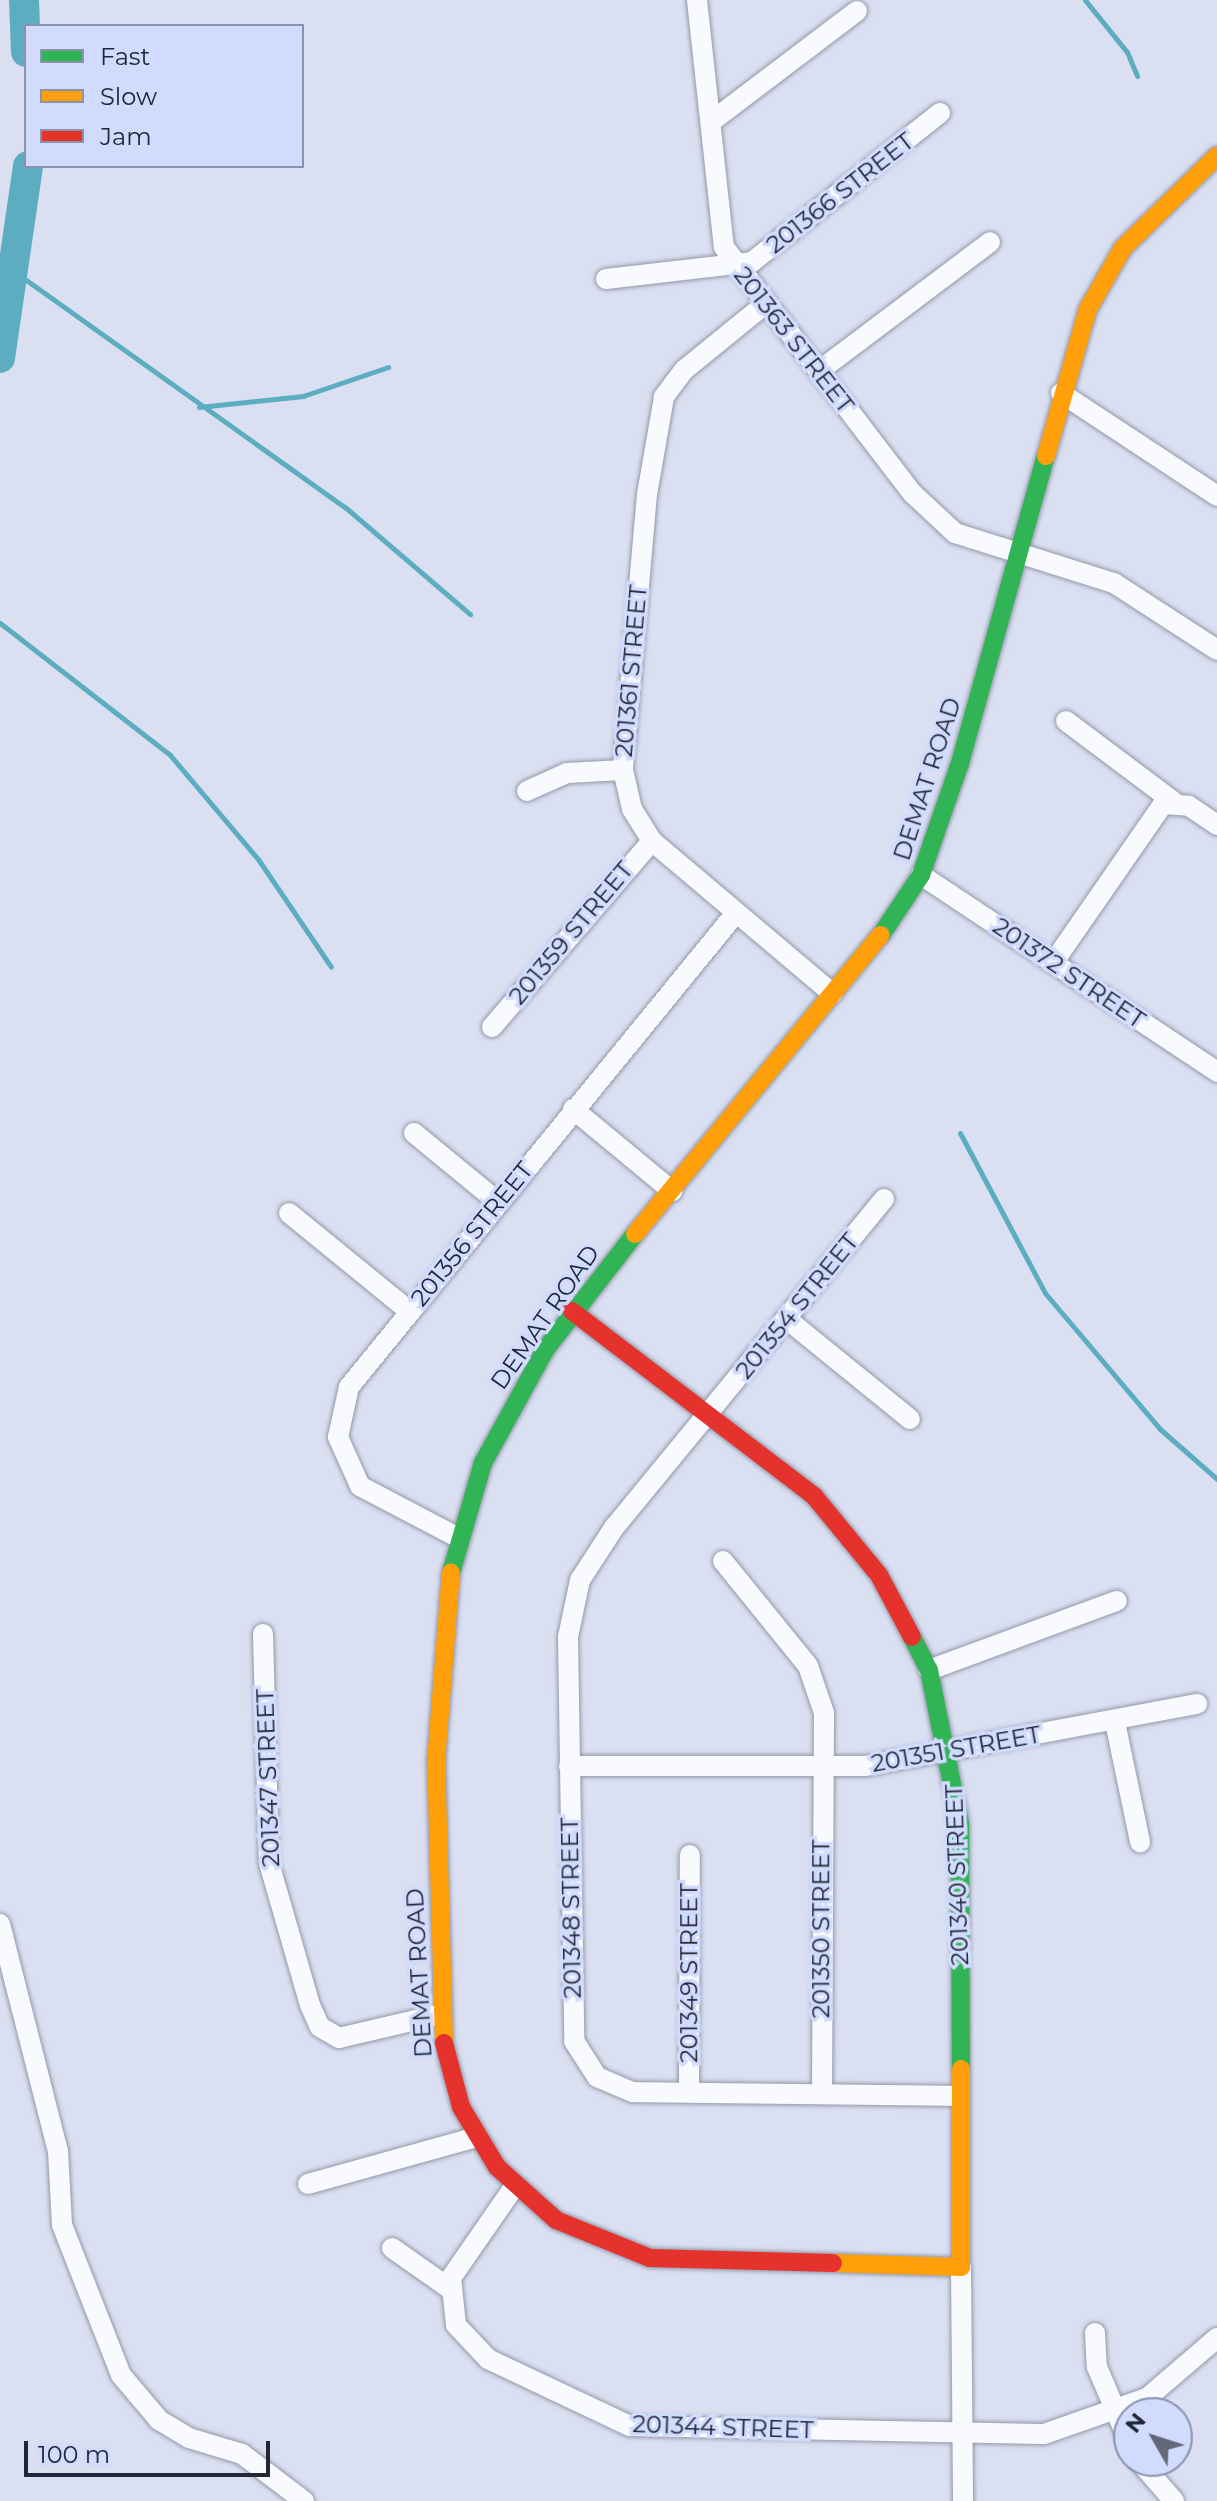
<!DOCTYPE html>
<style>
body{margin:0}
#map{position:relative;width:1217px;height:2501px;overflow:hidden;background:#dae0f2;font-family:Montserrat,sans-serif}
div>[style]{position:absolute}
.stream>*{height:5px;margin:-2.5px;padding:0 2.5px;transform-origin:2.5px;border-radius:2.5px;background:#5dadc0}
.river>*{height:30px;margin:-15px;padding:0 15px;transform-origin:15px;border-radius:15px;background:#5dadc0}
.roads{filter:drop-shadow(0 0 2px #9498a8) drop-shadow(0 0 2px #9498a8)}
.street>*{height:20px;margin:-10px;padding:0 10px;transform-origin:10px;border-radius:10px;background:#f9fafd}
.fast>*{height:18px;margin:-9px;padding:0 9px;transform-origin:9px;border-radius:9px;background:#30b455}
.slow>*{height:18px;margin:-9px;padding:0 9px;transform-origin:9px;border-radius:9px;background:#ff9f0a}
.jam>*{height:18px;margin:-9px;padding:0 9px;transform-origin:9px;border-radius:9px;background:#e5322d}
span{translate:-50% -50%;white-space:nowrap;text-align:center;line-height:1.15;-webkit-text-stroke:7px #d0dbfd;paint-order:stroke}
.street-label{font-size:24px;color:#222737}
.legend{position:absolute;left:24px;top:24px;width:280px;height:144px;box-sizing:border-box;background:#d0dbfd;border:2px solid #8a93ae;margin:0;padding:10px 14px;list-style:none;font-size:24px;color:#222737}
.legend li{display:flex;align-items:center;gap:16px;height:40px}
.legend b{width:40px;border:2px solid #8a93ae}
.north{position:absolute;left:1113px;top:2397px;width:80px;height:80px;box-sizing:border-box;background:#d0dbfd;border:2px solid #8a93ae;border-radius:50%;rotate:309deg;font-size:22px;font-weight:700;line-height:32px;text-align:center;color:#222737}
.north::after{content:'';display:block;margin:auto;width:28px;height:36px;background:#626878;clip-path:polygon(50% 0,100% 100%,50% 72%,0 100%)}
.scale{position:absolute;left:24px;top:2441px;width:246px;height:36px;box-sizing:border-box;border:4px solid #222737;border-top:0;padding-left:10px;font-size:24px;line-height:28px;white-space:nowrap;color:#222737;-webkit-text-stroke:6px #d0dbfd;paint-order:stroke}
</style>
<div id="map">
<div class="stream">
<div style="left:1085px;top:0;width:67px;rotate:51.1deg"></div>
<div style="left:1127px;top:52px;width:26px;rotate:67deg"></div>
<div style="left:15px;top:272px;width:405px;rotate:35.5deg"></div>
<div style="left:345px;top:507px;width:165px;rotate:40.6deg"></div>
<div style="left:199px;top:407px;width:105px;rotate:-6deg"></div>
<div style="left:303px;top:396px;width:90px;rotate:-18.8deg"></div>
<div style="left:0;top:623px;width:215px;rotate:37.8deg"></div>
<div style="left:170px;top:755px;width:136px;rotate:49.8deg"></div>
<div style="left:258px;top:859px;width:130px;rotate:55.9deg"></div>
<div style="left:960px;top:1133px;width:181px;rotate:62deg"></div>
<div style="left:1045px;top:1293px;width:178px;rotate:49.8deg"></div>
<div style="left:1160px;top:1429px;width:76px;rotate:41.3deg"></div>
</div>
<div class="river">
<div style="left:24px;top:0;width:52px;rotate:87.8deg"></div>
<div style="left:0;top:358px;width:194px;rotate:-81.7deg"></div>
</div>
<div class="roads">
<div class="street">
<div style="left:697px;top:0;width:248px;rotate:83.8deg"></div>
<div style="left:724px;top:247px;width:310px;rotate:52.6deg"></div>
<div style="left:912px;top:493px;width:59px;rotate:42.9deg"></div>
<div style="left:955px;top:533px;width:167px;rotate:17.5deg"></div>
<div style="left:1114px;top:583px;width:123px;rotate:33deg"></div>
<div style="left:712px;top:121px;width:182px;rotate:-37.2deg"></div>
<div style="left:606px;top:279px;width:147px;rotate:-6.6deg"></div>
<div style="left:752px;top:262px;width:240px;rotate:-38.4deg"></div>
<div style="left:764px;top:305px;width:103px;rotate:140.9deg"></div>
<div style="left:684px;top:370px;width:34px;rotate:127deg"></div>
<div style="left:664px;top:397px;width:98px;rotate:99.9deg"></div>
<div style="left:647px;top:494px;width:277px;rotate:95deg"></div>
<div style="left:623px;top:770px;width:40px;rotate:77deg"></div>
<div style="left:632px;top:809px;width:38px;rotate:58deg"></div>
<div style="left:652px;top:841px;width:236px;rotate:40.2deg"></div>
<div style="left:819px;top:371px;width:214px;rotate:-37deg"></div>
<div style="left:1061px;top:393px;width:187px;rotate:33.4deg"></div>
<div style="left:1066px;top:721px;width:135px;rotate:36.9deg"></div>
<div style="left:527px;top:791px;width:44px;rotate:-24.2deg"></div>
<div style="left:567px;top:773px;width:56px;rotate:-3.1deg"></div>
<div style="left:921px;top:875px;width:356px;rotate:33.6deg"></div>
<div style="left:1053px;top:963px;width:193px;rotate:-55.3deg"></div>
<div style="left:1163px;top:804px;width:26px;rotate:4deg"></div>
<div style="left:1189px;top:806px;width:34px;rotate:34deg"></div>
<div style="left:492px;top:1027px;width:245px;rotate:-49.3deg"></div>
<div style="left:573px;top:1109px;width:129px;rotate:39.6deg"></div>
<div style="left:414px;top:1133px;width:109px;rotate:39.4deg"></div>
<div style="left:884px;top:1199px;width:423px;rotate:129.4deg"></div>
<div style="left:615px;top:1526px;width:64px;rotate:122.9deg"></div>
<div style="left:580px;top:1580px;width:58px;rotate:101.9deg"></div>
<div style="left:568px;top:1637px;width:404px;rotate:89.1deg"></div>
<div style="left:574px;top:2041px;width:43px;rotate:57.4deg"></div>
<div style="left:597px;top:2077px;width:38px;rotate:23deg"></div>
<div style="left:632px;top:2092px;width:327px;rotate:0.7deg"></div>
<div style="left:289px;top:1213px;width:155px;rotate:39.2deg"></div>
<div style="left:788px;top:1320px;width:157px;rotate:39.1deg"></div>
<div style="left:457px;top:1537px;width:110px;rotate:-152.3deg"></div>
<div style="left:360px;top:1486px;width:54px;rotate:-114.2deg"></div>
<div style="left:338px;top:1437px;width:51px;rotate:-77.6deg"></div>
<div style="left:349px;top:1387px;width:611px;rotate:-50.78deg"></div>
<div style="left:723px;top:1561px;width:135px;rotate:51deg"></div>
<div style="left:808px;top:1666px;width:50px;rotate:71.2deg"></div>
<div style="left:824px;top:1713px;width:381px;rotate:90.3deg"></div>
<div style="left:263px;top:1634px;width:229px;rotate:88.5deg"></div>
<div style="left:269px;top:1863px;width:148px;rotate:73.9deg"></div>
<div style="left:310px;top:2005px;width:24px;rotate:66deg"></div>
<div style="left:320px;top:2027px;width:22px;rotate:30deg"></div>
<div style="left:339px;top:2038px;width:105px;rotate:-13.2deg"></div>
<div style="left:929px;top:1670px;width:200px;rotate:-20.2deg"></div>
<div style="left:1115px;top:1722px;width:123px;rotate:78.2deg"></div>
<div style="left:569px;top:1766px;width:296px"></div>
<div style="left:865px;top:1766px;width:338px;rotate:-10.6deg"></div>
<div style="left:0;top:1924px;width:234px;rotate:75.7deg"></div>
<div style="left:58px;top:2151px;width:74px;rotate:86.9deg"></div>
<div style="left:62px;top:2225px;width:161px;rotate:68.5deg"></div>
<div style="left:121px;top:2375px;width:59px;rotate:49.8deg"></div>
<div style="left:159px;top:2420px;width:35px;rotate:31deg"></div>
<div style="left:189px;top:2438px;width:55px;rotate:16.8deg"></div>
<div style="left:242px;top:2454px;width:78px;rotate:37.2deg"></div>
<div style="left:689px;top:2092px;width:237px;rotate:-89.8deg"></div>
<div style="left:308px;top:2184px;width:174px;rotate:-15.6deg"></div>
<div style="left:514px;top:2187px;width:111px;rotate:124.7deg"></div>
<div style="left:451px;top:2278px;width:47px;rotate:83.9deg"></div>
<div style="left:456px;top:2325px;width:47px;rotate:46.7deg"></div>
<div style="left:488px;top:2359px;width:157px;rotate:25.3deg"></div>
<div style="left:630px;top:2426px;width:414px;rotate:1.1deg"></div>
<div style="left:1044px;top:2434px;width:109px;rotate:-19.3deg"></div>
<div style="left:1147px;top:2398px;width:92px;rotate:-40.6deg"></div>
<div style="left:392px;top:2248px;width:70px;rotate:35.1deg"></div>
<div style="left:961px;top:2267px;width:234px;rotate:89.5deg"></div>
<div style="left:1095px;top:2333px;width:34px;rotate:87deg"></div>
<div style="left:1097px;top:2367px;width:82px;rotate:66.9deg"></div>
<div style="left:1139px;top:2461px;width:53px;rotate:48.8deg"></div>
</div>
<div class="fast">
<div style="left:881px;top:935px;width:72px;rotate:-56.3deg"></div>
<div style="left:921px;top:875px;width:119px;rotate:-70.8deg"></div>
<div style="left:960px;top:763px;width:319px;rotate:-74.4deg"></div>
<div style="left:451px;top:1573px;width:115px;rotate:-73.8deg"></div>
<div style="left:483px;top:1463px;width:129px;rotate:-61.2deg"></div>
<div style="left:545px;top:1350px;width:147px;rotate:-52.2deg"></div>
<div style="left:912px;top:1637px;width:37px;rotate:63deg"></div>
<div style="left:929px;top:1670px;width:157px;rotate:78.6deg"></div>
<div style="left:960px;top:1824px;width:245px;rotate:89.8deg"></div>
</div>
<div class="slow">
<div style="left:1046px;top:456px;width:153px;rotate:-74.1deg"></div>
<div style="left:1088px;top:309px;width:70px;rotate:-60.2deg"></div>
<div style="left:1123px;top:248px;width:132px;rotate:-44.4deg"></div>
<div style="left:635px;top:1234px;width:387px;rotate:-50.6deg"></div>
<div style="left:444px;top:2043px;width:281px;rotate:-91.6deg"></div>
<div style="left:436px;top:1762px;width:190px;rotate:-85.5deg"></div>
<div style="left:833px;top:2263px;width:128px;rotate:1.8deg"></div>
<div style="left:961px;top:2267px;width:198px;rotate:-90deg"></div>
</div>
<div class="jam">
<div style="left:572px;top:1311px;width:305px;rotate:37.4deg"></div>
<div style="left:814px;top:1496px;width:102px;rotate:50.6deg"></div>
<div style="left:879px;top:1575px;width:70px;rotate:62deg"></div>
<div style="left:444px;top:2043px;width:66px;rotate:75.1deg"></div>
<div style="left:461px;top:2107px;width:70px;rotate:59deg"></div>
<div style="left:497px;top:2167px;width:79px;rotate:41.9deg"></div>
<div style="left:556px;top:2220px;width:101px;rotate:22deg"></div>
<div style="left:650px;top:2258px;width:183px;rotate:1.6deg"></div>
</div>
</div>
<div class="street-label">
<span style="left:840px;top:193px;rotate:-38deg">201366 STREET</span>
<span style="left:794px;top:340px;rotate:52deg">201363 STREET</span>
<span style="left:631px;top:671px;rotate:-85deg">201361 STREET</span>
<span style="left:927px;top:779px;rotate:-72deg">DEMAT ROAD</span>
<span style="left:571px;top:933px;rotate:-50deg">201359 STREET</span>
<span style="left:1069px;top:973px;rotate:34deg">201372 STREET</span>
<span style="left:472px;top:1234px;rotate:-51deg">201356 STREET</span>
<span style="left:797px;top:1306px;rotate:-51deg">201354 STREET</span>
<span style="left:545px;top:1317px;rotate:-55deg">DEMAT ROAD</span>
<span style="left:956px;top:1749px;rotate:-10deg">201351 STREET</span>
<span style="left:268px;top:1778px;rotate:-92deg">201347 STREET</span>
<span style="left:957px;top:1875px;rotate:-92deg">201340 STREET</span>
<span style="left:571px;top:1908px;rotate:-91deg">201348 STREET</span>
<span style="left:821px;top:1929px;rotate:-90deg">201350 STREET</span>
<span style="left:419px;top:1973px;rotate:-93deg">DEMAT ROAD</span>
<span style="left:689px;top:1973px;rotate:-90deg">201349 STREET</span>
<span style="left:723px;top:2427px;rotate:2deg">201344 STREET</span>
</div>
<ul class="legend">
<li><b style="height:10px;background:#30b455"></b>Fast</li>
<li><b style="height:10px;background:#ff9f0a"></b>Slow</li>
<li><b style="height:10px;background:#e5322d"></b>Jam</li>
</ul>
<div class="north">N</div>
<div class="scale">100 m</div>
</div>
